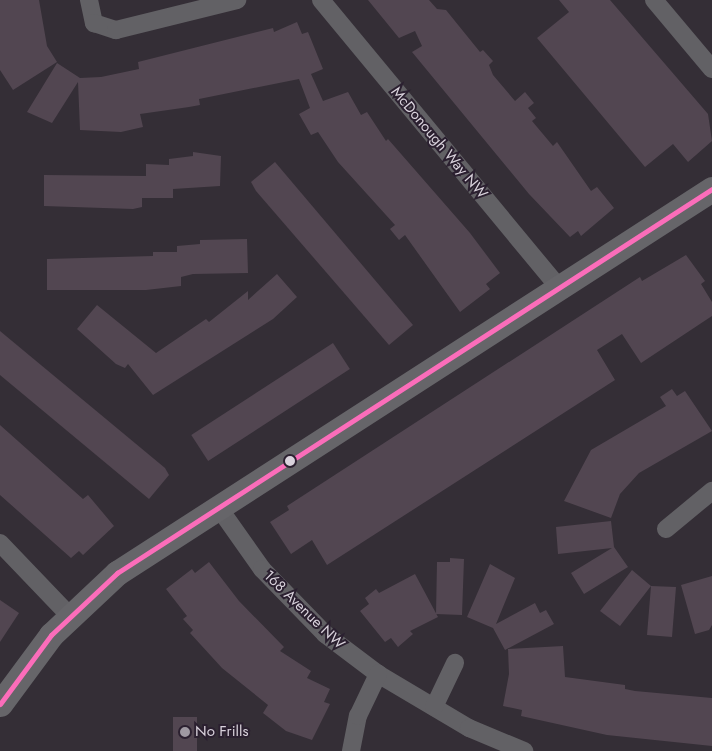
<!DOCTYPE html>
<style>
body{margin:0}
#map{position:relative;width:712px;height:751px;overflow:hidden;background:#342e36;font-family:Jost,sans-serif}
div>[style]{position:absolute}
.building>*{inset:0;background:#524651;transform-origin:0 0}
.street>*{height:18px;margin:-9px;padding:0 9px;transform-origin:9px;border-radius:9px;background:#626165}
.secondary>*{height:25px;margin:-12.5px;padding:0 12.5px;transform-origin:12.5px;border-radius:12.5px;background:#666569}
.bus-1>*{height:5px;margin:-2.5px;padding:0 2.5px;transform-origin:2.5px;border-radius:2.5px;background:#fb6dba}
.dots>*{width:14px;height:14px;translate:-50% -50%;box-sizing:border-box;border:2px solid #2b2030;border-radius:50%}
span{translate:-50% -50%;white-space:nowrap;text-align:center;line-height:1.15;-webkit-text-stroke:4px #2b2030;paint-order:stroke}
.street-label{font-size:15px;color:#d9d2dc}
.poi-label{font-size:15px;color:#d9d2dc}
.left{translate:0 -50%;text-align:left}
</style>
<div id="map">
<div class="building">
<div style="clip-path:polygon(0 0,39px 0,47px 46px,57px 62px,13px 90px,0 70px)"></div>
<div style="clip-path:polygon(368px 0,429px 0,437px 9px,446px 10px,480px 52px,483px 50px,493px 61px,489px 65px,493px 75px,515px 101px,525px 92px,534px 103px,528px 108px,536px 118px,532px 121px,553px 146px,557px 142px,591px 191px,597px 187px,614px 208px,581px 236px,578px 231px,570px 237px,529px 194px,412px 52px,422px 46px,415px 31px,399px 38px)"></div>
<div style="clip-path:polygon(559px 0,610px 0,708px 114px,712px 141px,688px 162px,673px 144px,645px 167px,537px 38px,569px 12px)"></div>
<div style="clip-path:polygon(297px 22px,302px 34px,308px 32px,323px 69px,311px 74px,323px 101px,348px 92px,361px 115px,367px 112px,386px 141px,388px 139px,470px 233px,500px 273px,486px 284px,490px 289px,460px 312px,405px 235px,399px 240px,390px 229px,395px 225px,338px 162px,318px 132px,311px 135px,299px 114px,310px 108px,299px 79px,199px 99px,200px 105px,189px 107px,140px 114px,143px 127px,121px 132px,80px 130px,78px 82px,52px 123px,27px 112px,57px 63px,80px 78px,101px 77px,139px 69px,138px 62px,273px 28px,274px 32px)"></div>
<div style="clip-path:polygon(193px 152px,221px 156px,220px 186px,173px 189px,173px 198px,142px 198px,142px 207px,133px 209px,44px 206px,44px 175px,146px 176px,146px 164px,169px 165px,169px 159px,193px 156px)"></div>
<div style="clip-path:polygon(275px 162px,413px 325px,389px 345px,256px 191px,251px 182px)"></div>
<div style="clip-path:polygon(247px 239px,248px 273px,193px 274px,181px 277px,181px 286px,146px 290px,47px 290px,47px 259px,153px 256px,153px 252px,177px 252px,177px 246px,200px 244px,200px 240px)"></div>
<div style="clip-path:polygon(686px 255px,705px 281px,701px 284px,712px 302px,712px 316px,641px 363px,622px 334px,597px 350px,615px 380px,327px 565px,312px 540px,291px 554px,270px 522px,289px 510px,287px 506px,640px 277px,642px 281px)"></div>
<div style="clip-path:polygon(277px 274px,297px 297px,273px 319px,153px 395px,128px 364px,125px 368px,116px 364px,77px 329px,97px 305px,156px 353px,206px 319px,209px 322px,248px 291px,248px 300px)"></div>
<div style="clip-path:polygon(0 331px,165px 468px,169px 475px,149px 499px,0 375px)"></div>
<div style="left:333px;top:343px;width:31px;height:169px;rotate:57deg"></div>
<div style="clip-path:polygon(672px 389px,677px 396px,685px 391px,712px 431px,639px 473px,620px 494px,611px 518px,564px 501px,591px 450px,666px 406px,660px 397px)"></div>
<div style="clip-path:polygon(0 425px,83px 499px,88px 495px,114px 526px,83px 555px,79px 551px,71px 558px,0 495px)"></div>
<div style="clip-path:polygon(611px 521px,614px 547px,628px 567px,584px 594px,571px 573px,612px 548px,558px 554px,556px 527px)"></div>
<div style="clip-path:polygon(450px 558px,464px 559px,462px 615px,436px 614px,437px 562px,450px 562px)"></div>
<div style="clip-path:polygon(209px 562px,239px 601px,284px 647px,280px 651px,311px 671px,307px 678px,330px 689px,324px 702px,330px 704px,312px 740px,286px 731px,263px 713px,268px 705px,222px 668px,190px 633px,193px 630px,183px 619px,187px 616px,166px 589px,192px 569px,195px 573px)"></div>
<div style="clip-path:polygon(490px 564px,515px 578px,496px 624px,535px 603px,540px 613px,546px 610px,554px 624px,505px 650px,493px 628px,467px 617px)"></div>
<div style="clip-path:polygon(632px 570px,651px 586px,676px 587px,672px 637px,647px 635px,651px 586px,620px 626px,600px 611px)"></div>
<div style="clip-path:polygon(415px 574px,438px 617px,410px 631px,413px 634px,398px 647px,391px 638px,385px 642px,360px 611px,369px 604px,365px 598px,376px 589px,379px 593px)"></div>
<div style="clip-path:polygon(712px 576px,712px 625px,709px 630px,695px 634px,681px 585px)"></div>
<div style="clip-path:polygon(0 600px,19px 613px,0 642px)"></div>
<div style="clip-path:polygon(563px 646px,565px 677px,625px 685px,625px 689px,635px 691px,712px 698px,712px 746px,607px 735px,521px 716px,522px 710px,503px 706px,509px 674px,508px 649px)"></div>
<div style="left:173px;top:717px;width:24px;height:34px"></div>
</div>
<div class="street">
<div style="left:89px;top:0;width:24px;rotate:78deg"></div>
<div style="left:94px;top:23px;width:23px;rotate:18deg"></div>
<div style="left:116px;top:30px;width:125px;rotate:-13.9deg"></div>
<div style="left:321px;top:0;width:371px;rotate:50.4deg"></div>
<div style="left:654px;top:0;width:90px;rotate:50deg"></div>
<div style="left:219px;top:508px;width:75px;rotate:54.8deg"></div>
<div style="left:262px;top:569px;width:91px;rotate:45.9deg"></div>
<div style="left:325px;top:634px;width:66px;rotate:37deg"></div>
<div style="left:378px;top:674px;width:106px;rotate:30.7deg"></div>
<div style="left:469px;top:728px;width:60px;rotate:22.7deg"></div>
<div style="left:666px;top:529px;width:60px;rotate:-39.6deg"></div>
<div style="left:0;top:543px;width:100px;rotate:46.2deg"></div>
<div style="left:434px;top:707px;width:49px;rotate:-64.5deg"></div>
<div style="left:351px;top:751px;width:36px;rotate:-79deg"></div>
<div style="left:358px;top:716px;width:47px;rotate:-64.5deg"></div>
</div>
<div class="secondary">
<div style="left:0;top:704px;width:86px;rotate:-53.5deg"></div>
<div style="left:51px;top:635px;width:91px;rotate:-43.2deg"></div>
<div style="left:117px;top:573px;width:708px;rotate:-32.84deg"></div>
</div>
<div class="bus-1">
<div style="left:0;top:704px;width:86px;rotate:-53.5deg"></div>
<div style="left:51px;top:635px;width:91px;rotate:-43.2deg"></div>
<div style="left:117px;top:573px;width:708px;rotate:-32.84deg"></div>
</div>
<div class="dots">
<div style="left:290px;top:461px;background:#d9d2dc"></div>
<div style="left:185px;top:732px;background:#9f99a2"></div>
</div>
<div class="street-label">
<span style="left:439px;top:143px;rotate:50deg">McDonough Way NW</span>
<span style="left:304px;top:610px;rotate:44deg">168 Avenue NW</span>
</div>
<div class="poi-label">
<span class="left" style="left:195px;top:732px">No Frills</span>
</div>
</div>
